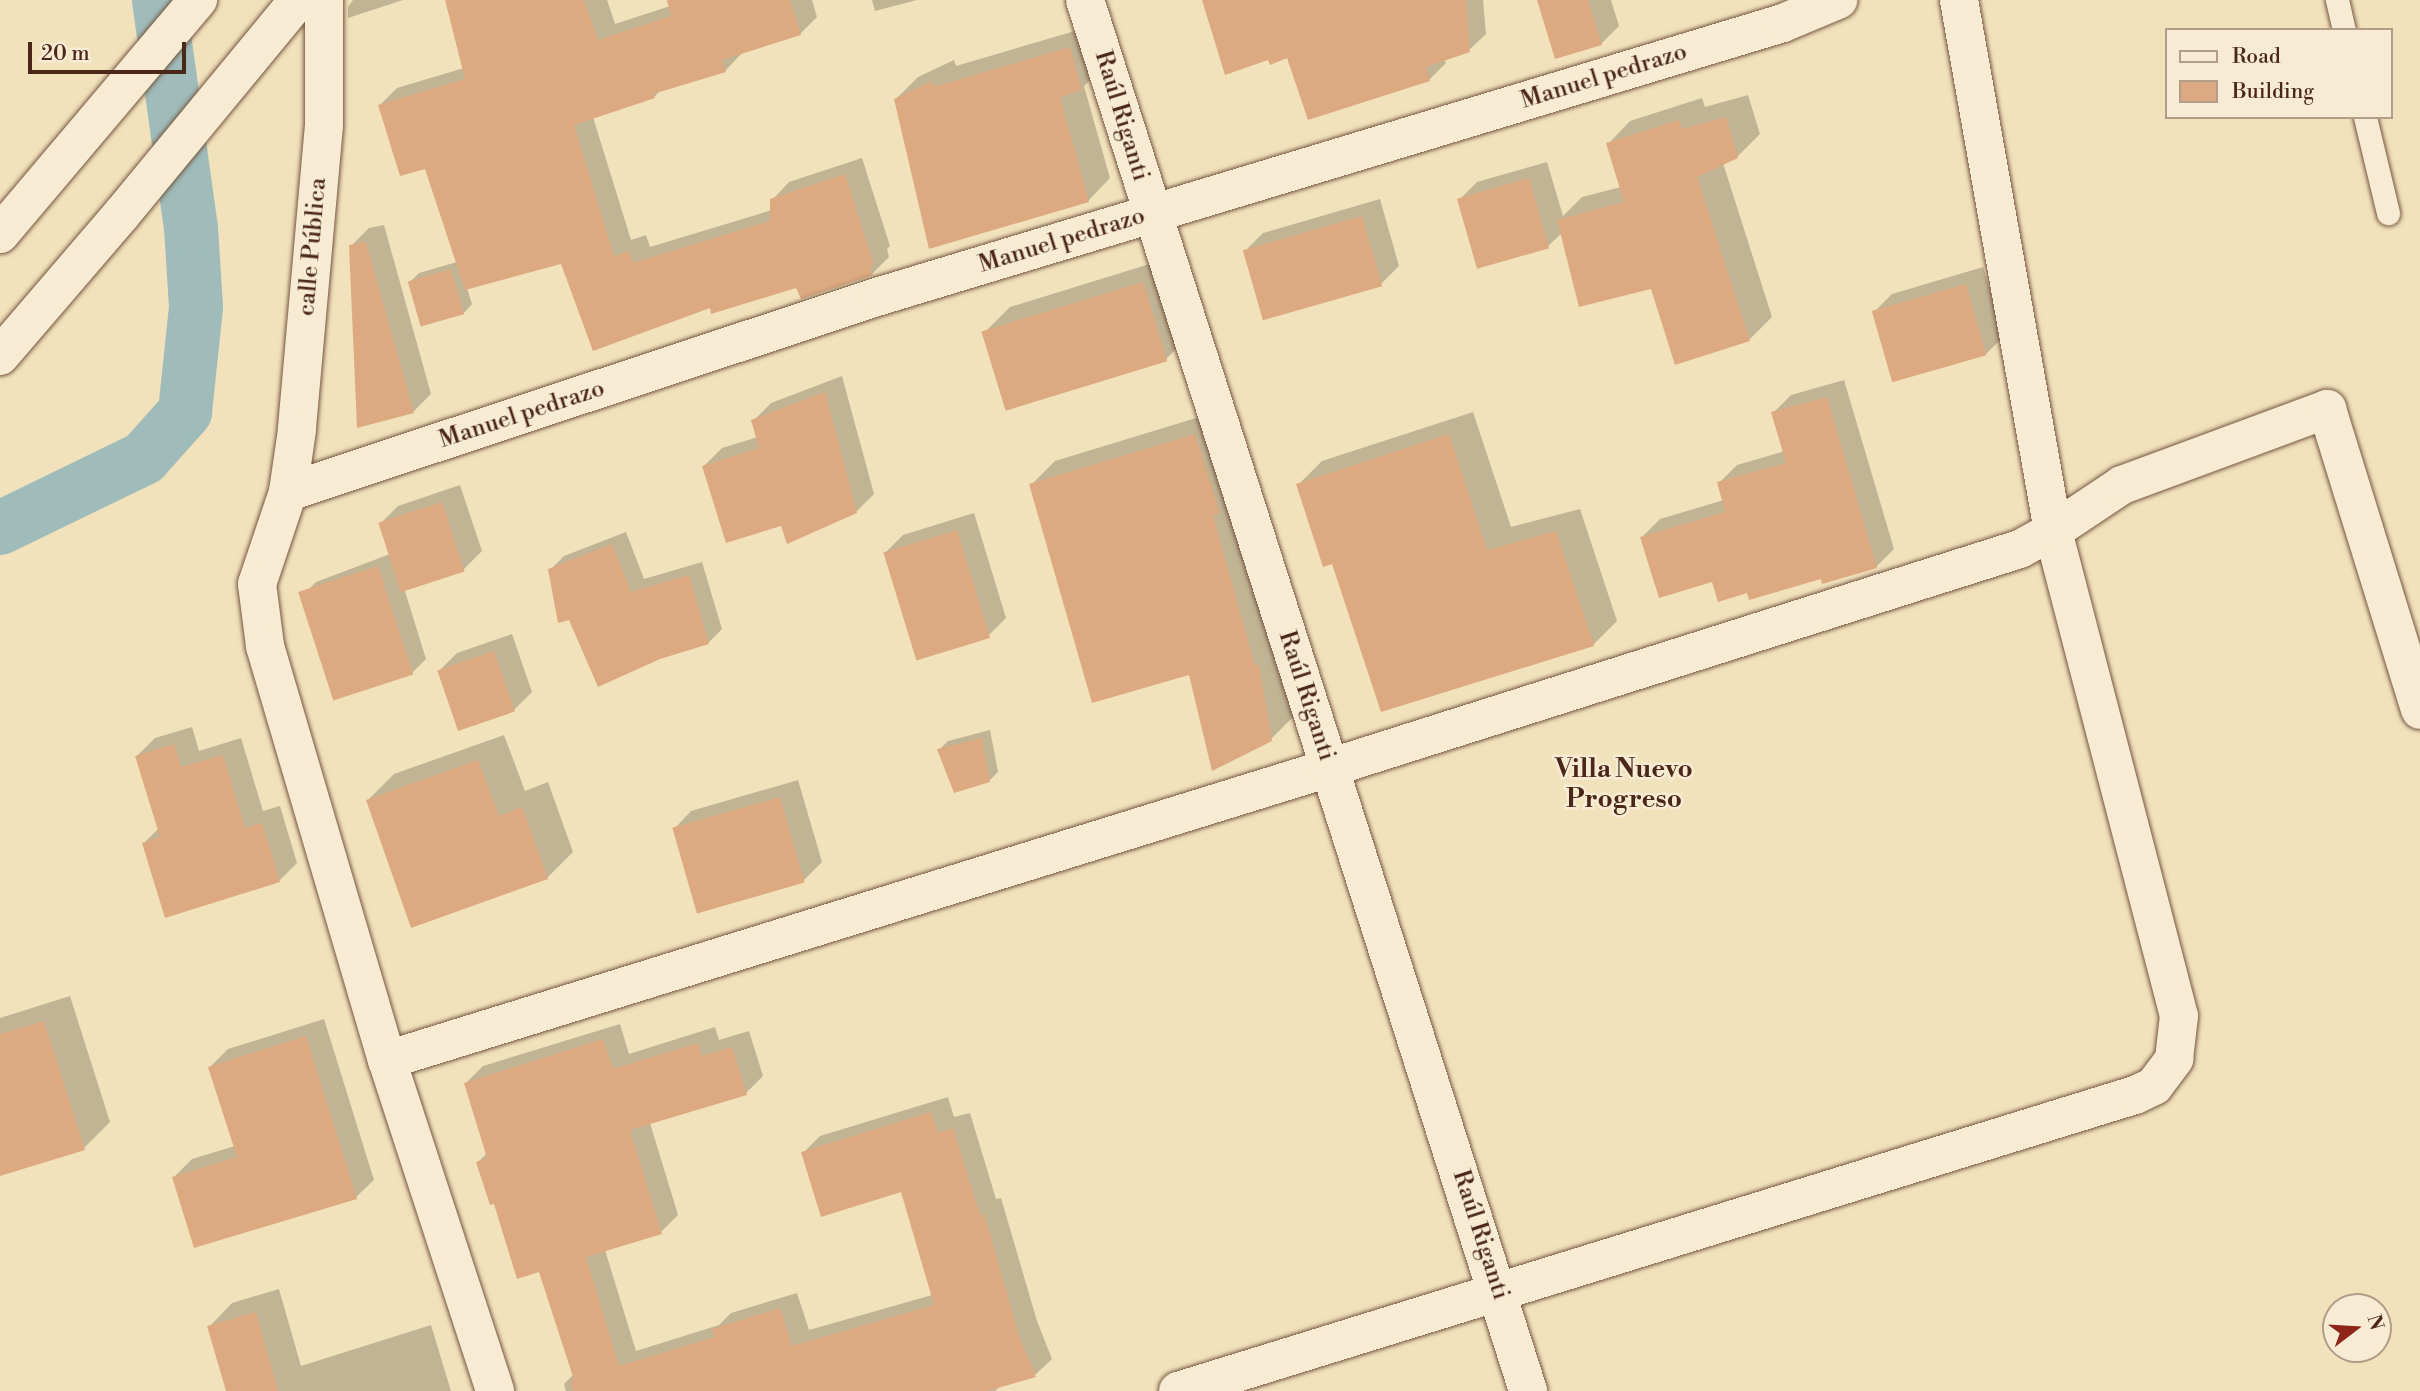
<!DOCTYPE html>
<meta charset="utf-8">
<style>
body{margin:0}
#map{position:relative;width:2420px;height:1391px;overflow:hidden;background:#f2e2bb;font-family:"Libre Bodoni",serif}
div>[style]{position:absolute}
.shadow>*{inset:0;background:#0003}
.canal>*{height:54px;margin:-27px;padding:0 27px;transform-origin:27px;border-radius:27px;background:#9fbcba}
.building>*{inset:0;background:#dca980;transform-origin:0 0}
.roads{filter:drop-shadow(0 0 2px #755642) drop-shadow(0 0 2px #755642)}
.lane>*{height:23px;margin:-11.5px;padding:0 11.5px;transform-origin:11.5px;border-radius:11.5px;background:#f7ecd3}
.street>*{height:38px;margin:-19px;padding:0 19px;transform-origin:19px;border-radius:19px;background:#f7ecd3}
.secondary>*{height:38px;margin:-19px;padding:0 19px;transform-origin:19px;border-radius:19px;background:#f7ecd3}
span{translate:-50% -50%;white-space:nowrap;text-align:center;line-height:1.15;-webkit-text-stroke:5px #f7ecd3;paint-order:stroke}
.street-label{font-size:24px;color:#4b271a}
.neighbourhood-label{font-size:26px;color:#4b271a;font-weight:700}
.legend{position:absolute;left:2165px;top:28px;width:228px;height:91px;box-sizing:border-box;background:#f7ecd3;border:2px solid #b29d89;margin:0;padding:9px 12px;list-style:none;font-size:21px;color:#4b271a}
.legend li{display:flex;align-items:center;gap:14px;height:35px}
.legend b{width:35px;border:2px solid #b29d89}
.north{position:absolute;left:2322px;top:1293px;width:70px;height:70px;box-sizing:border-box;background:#f7ecd3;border:2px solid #b29d89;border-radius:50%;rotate:73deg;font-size:19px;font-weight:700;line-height:28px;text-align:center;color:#4b271a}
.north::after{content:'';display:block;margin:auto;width:24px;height:32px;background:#8f2418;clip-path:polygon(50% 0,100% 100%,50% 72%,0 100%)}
.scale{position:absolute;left:28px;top:42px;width:158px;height:32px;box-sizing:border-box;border:4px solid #4b271a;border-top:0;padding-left:9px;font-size:21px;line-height:24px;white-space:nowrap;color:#4b271a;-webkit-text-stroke:5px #f7ecd3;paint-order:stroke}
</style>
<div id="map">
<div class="shadow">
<div style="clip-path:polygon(353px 0,403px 0,348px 18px,348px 7px)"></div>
<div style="clip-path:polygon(466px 0,607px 0,615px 24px,670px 6px,669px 0,812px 0,817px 17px,800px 34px,742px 53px,725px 71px,661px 90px,654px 97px,593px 117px,631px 240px,646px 235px,650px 247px,772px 210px,772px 200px,789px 182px,862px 158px,890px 246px,887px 249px,889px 257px,872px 274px,797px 285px,711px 306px,562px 261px,467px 288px,472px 304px,464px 313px,410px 282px,419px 273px,457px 262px,426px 167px,380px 105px,397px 88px,464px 68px)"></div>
<div style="clip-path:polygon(872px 0,917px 0,875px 11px)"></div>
<div style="clip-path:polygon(1213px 0,1483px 0,1486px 34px,1469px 50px,1444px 59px,1446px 63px,1429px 80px,1288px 56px,1269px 58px)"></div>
<div style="clip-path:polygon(1539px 0,1611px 0,1619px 26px,1601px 44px)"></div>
<div style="clip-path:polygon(1092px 26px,1103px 67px,1084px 86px,1110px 178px,1088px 201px,896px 99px,918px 77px,954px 60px,956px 66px)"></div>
<div style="clip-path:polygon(1748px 95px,1760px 134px,1737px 157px,1723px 163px,1772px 317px,1749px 340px,1562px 233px,1548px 246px,1459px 200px,1477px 182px,1547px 162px,1563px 216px,1582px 197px,1621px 187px,1608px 144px,1630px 121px,1702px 98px,1705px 107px)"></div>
<div style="clip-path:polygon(1380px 199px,1399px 266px,1381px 284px,1245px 251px,1263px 233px)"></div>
<div style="clip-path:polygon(384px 225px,431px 394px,413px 412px,351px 246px,369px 228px)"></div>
<div style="clip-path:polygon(1169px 258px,1192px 333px,1166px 359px,984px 333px,1010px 307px)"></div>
<div style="clip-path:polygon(1983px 267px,2004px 336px,1986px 354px,1874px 312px,1892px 294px)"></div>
<div style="clip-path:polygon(842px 376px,874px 494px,856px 512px,783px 524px,704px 466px,722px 448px,758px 437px,753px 421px,771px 403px)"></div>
<div style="clip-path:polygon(1844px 380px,1894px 549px,1876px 567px,1748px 591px,1714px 580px,1642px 537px,1660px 519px,1724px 500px,1719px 483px,1737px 465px,1785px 451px,1773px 413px,1791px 395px)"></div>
<div style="clip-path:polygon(1219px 411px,1295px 715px,1271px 739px,1191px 673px,1031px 485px,1055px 461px)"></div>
<div style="clip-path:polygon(1473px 412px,1511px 527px,1580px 509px,1617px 621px,1593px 645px,1333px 561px,1298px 485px,1322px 461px)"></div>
<div style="clip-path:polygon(460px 485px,482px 551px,464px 569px,404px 588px,426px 659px,412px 673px,302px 596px,316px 582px,390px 554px,380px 524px,398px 506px)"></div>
<div style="clip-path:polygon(974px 513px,1006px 618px,988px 636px,885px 553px,903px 535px)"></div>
<div style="clip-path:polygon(626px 532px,644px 579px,702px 562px,722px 629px,708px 643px,570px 618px,550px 570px,564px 556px)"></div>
<div style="clip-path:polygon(512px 634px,532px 692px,514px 710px,439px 671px,457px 653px)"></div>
<div style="clip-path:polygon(192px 727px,199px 751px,241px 738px,263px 811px,280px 806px,297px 863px,279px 881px,144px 843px,159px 828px,137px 756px,155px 738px)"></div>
<div style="clip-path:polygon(990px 730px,998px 772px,989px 781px,939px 750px,948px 741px)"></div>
<div style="clip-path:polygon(504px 735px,525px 791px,548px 782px,573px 852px,547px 878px,368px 800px,394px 774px)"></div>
<div style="clip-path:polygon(798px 780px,822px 862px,804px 880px,674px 829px,691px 811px)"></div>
<div style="clip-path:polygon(70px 996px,110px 1122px,84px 1148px,0 1174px,0 1018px)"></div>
<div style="clip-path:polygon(324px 1019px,374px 1180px,356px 1197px,174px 1177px,192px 1159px,235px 1146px,210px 1067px,228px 1049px)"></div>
<div style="clip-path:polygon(620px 1024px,629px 1054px,715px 1027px,719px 1040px,749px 1031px,763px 1076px,746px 1093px,650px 1123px,678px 1215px,661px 1232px,605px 1250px,636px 1351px,719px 1325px,731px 1313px,797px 1293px,809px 1330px,932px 1295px,902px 1190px,803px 1153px,820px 1136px,948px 1097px,954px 1117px,970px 1113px,996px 1199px,1001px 1198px,1037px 1321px,1052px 1359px,1035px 1375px,1001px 1385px,995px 1391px,566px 1391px,564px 1384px,574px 1374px,540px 1270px,495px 1202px,478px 1162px,487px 1153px,466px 1083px,483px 1066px)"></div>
<div style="clip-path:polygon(279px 1289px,301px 1366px,431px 1325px,451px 1391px,228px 1391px,209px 1327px,232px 1303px)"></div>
</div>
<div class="canal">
<div style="left:0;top:528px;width:160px;rotate:-25.9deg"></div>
<div style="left:144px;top:458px;width:62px;rotate:-48.3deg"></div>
<div style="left:185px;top:412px;width:106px;rotate:-84deg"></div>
<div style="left:196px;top:307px;width:79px;rotate:-93.6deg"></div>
<div style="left:191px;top:228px;width:230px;rotate:-98deg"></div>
</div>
<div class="building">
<div style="clip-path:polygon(445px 0,584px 0,598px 40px,671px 16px,667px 0,790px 0,801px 35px,722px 60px,726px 72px,653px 94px,655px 98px,574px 125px,614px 256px,629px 251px,633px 263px,770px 221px,770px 199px,845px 174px,874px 265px,870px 265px,873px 275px,801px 299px,796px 288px,711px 314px,710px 308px,593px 351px,561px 264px,465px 290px,425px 169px,400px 176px,378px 105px,465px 79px)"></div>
<div style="clip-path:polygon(1202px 0,1466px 0,1470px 52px,1426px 67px,1430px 81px,1308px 120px,1287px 58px,1270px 65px,1268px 60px,1225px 75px)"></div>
<div style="clip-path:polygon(1537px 0,1588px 0,1602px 45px,1555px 59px)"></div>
<div style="clip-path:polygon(1070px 47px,1082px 90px,1060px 97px,1089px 202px,929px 249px,894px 99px,932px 81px,934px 87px)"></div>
<div style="clip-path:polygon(1726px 117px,1738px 158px,1697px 177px,1750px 341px,1675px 365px,1651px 289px,1579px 307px,1557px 220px,1624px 202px,1606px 143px,1679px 120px,1682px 129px)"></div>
<div style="left:1529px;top:178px;width:73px;height:75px;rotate:74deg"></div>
<div style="left:1362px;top:216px;width:73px;height:124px;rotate:74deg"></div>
<div style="clip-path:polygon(366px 242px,414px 413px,357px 428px,349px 245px)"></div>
<div style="left:451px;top:269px;width:47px;height:45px;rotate:74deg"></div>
<div style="left:1143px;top:282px;width:83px;height:169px;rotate:73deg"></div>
<div style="left:1966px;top:284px;width:74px;height:98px;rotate:74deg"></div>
<div style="clip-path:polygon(825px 392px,857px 513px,787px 544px,781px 526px,726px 543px,702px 466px,759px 448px,751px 420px)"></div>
<div style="clip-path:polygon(1827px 397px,1877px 568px,1822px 584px,1821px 579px,1749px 600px,1747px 593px,1718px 602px,1712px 582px,1659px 598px,1640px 537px,1725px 512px,1717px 482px,1786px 463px,1771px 412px)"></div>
<div style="clip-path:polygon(1195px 434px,1220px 513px,1213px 515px,1255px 666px,1259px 664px,1272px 741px,1212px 771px,1189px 675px,1092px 703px,1029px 484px)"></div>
<div style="clip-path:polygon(1449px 434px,1487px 550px,1556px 531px,1594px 646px,1381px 712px,1332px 564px,1323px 567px,1296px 484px)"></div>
<div style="left:442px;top:502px;width:73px;height:67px;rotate:72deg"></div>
<div style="left:957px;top:530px;width:113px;height:77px;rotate:73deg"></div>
<div style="clip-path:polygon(612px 544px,631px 592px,689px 575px,709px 644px,660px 659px,598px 687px,569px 620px,558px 623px,548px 569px)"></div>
<div style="left:378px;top:566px;width:114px;height:84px;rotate:72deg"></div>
<div style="left:494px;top:651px;width:64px;height:60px;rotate:71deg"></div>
<div style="clip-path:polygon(982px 738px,990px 782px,954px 793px,937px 749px)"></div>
<div style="clip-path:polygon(174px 744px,181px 767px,223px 755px,245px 828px,262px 823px,280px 882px,165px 918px,142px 843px,160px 837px,135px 756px)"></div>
<div style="clip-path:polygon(478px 760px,499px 816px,522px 807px,548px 879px,411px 928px,366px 800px)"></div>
<div style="left:780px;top:797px;width:89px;height:112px;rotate:74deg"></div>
<div style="clip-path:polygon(44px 1021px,85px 1150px,0 1176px,0 1034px)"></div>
<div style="clip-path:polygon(306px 1036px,357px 1199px,194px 1248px,172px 1177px,237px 1157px,208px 1067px)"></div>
<div style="clip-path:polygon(603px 1039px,613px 1069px,698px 1043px,702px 1056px,732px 1047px,747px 1095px,630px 1130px,662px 1234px,586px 1257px,619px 1366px,715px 1337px,712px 1329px,780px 1308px,792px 1346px,934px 1305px,901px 1192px,821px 1217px,801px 1152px,931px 1112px,938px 1133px,953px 1128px,980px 1215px,984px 1213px,1020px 1339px,1036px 1377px,987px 1391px,573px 1391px,571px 1381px,574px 1380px,539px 1272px,517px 1279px,494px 1204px,490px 1205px,476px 1162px,487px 1158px,464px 1083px)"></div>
<div style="clip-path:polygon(256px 1312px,278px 1391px,226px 1391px,207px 1326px)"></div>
</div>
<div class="roads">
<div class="lane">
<div style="left:2337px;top:0;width:31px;rotate:77deg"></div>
<div style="left:2365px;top:117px;width:99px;rotate:76.5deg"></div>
</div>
<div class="street">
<div style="left:324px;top:0;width:125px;rotate:90deg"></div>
<div style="left:324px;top:125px;width:306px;rotate:95.1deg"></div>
<div style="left:297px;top:430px;width:63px;rotate:98.3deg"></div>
<div style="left:288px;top:492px;width:97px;rotate:108.6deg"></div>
<div style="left:257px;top:584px;width:63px;rotate:82.6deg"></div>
<div style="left:265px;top:646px;width:432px;rotate:73.6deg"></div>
<div style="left:387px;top:1060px;width:348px;rotate:71.9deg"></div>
<div style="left:1085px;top:0;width:1460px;rotate:72.33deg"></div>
<div style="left:288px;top:492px;width:624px;rotate:-18.32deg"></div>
<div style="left:880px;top:296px;width:943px;rotate:-16.82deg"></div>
<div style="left:1783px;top:23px;width:60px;rotate:-22.7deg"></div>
<div style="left:387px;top:1060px;width:986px;rotate:-17.22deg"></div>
<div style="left:1329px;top:768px;width:725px;rotate:-17.59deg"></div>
<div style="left:2020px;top:549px;width:38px;rotate:-29deg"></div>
<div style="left:2053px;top:531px;width:83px;rotate:-33.7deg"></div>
<div style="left:2122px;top:485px;width:219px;rotate:-20.3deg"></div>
<div style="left:2327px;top:409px;width:315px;rotate:72.8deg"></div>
<div style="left:1178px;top:1391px;width:1002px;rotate:-17.19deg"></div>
<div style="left:2135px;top:1095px;width:21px;rotate:-25deg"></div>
<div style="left:2154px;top:1086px;width:34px;rotate:-53deg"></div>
<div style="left:2174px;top:1059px;width:43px;rotate:-83.4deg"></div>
<div style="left:2179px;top:1016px;width:501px;rotate:-104.56deg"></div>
<div style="left:2053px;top:531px;width:539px;rotate:-100.04deg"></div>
</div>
<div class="secondary">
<div style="left:0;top:234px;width:307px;rotate:-49.8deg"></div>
<div style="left:0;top:356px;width:186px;rotate:-49.4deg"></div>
<div style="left:121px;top:215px;width:278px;rotate:-50.5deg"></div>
</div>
</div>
<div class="street-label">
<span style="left:1604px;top:77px;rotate:-17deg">Manuel pedrazo</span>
<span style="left:1121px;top:116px;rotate:73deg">Raúl Riganti</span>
<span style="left:1062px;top:241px;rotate:-17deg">Manuel pedrazo</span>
<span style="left:313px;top:247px;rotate:-85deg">calle Pública</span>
<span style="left:522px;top:415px;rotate:-18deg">Manuel pedrazo</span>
<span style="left:1306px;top:696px;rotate:72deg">Raúl Riganti</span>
<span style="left:1480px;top:1235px;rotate:72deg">Raúl Riganti</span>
</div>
<div class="neighbourhood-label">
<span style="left:1624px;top:785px">Villa Nuevo<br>Progreso</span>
</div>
<ul class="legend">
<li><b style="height:9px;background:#f7ecd3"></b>Road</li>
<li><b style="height:19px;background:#dca980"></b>Building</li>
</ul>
<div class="north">N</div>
<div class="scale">20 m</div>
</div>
